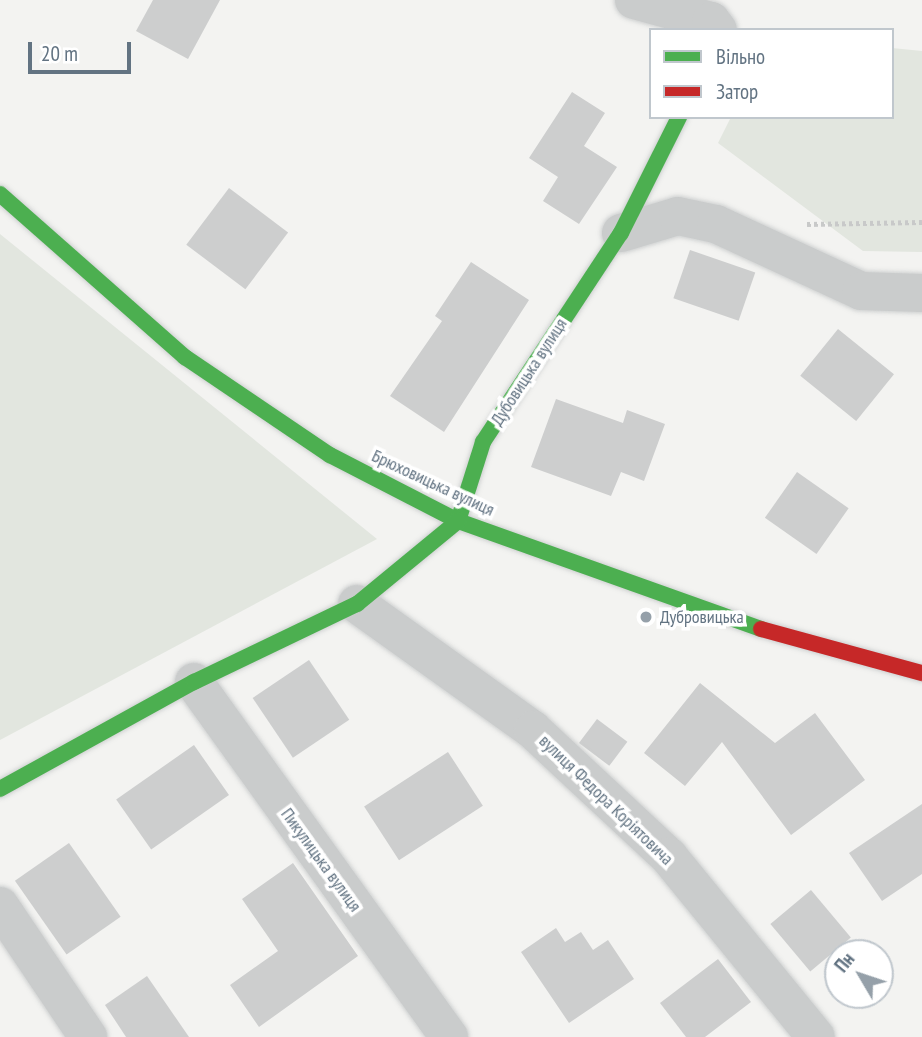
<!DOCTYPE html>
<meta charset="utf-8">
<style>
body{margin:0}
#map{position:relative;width:922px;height:1037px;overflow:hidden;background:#f3f3f1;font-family:"PT Sans Narrow",sans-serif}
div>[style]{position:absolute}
.green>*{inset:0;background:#e2e6df}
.building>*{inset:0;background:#cdcece;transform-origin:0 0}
.path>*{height:4.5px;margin-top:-2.25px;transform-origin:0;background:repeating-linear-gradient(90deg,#c8c9c9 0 3.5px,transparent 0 7px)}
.roads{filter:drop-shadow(0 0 2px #cfd1d1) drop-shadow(0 0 2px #cfd1d1)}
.street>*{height:38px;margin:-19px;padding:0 19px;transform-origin:19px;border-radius:19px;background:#cacccc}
.fast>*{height:16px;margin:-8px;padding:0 8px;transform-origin:8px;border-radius:8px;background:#4caf50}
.jam>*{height:16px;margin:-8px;padding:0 8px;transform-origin:8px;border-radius:8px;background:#c62828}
.dots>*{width:19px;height:19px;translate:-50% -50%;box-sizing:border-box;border:4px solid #fff;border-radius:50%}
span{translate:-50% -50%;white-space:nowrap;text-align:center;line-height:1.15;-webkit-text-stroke:7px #fff;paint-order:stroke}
.street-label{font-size:18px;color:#627382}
.poi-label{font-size:18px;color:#627382}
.left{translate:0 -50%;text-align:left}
.legend{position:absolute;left:649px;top:28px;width:245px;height:91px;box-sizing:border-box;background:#fff;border:2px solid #c0c7cd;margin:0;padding:9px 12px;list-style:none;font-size:21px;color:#627382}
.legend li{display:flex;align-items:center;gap:14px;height:35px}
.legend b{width:35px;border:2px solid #c0c7cd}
.north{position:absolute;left:824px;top:939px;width:70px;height:70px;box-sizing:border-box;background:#fff;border:2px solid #c0c7cd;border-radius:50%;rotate:309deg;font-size:19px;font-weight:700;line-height:28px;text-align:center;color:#627382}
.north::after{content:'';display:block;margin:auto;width:24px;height:32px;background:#95a0a9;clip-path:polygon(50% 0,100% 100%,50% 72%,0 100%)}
.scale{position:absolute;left:28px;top:42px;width:103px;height:32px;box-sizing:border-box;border:4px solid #627382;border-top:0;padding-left:9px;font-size:21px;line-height:24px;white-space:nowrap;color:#627382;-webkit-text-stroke:5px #fff;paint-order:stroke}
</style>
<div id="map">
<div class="green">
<div style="clip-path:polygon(892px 48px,922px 51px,922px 252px,863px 251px,718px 143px,731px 117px,892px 117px)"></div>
<div style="clip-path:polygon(0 234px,377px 539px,0 740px)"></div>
</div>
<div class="building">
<div style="clip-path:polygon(153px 0,220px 0,188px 59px,136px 31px)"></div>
<div style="clip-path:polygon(572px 92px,605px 113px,584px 146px,617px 167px,579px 224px,543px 201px,558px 177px,529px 158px)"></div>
<div style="left:229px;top:188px;width:74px;height:71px;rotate:37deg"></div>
<div style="left:690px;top:250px;width:69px;height:51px;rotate:19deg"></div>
<div style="clip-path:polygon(471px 262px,529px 300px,444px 432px,390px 396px,442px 321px,435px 316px)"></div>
<div style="left:838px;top:329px;width:72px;height:60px;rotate:39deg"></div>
<div style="clip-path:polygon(556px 399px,623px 423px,627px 410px,665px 424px,644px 481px,621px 472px,611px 496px,531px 467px)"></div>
<div style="left:797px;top:472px;width:63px;height:56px;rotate:35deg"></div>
<div style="left:309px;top:660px;width:72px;height:68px;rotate:56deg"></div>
<div style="clip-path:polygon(700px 683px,775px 743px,815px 713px,865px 780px,791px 835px,722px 742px,685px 786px,644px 753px)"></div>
<div style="left:597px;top:719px;width:38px;height:30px;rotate:37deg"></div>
<div style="left:194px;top:745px;width:61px;height:95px;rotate:55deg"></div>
<div style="left:448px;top:752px;width:64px;height:100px;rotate:57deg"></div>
<div style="clip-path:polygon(922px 804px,922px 874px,882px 901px,849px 853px)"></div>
<div style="left:69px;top:843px;width:90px;height:66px;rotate:55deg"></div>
<div style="clip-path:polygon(293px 863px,358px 956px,259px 1027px,230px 985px,278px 951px,242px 899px)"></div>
<div style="left:811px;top:890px;width:62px;height:53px;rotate:50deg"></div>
<div style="clip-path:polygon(556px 928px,565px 942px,581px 932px,593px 950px,608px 940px,634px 979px,569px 1023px,521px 952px)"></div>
<div style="clip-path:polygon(718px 959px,751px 1002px,705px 1037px,686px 1037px,660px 1003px)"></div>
<div style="clip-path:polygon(147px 976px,189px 1037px,126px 1037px,105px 1005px)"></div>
</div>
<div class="path">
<div style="left:807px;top:224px;width:115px;rotate:-1deg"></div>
</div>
<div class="roads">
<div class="street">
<div style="left:634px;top:0;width:80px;rotate:15.3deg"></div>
<div style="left:711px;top:21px;width:11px;rotate:52deg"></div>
<div style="left:621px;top:233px;width:59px;rotate:-16.6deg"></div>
<div style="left:678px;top:216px;width:39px;rotate:12deg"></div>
<div style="left:716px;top:224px;width:160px;rotate:24.8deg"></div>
<div style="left:861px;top:291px;width:61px;rotate:1.9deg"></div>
<div style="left:357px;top:604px;width:216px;rotate:35.6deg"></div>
<div style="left:533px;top:730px;width:186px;rotate:43deg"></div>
<div style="left:669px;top:857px;width:232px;rotate:50.8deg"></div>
<div style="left:194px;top:682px;width:437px;rotate:54.3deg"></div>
<div style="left:0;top:906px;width:158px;rotate:56.1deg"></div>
</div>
<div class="fast">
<div style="left:0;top:194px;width:247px;rotate:41.4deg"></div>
<div style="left:185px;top:357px;width:175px;rotate:34.1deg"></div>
<div style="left:330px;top:455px;width:144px;rotate:27.3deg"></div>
<div style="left:458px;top:521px;width:322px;rotate:19.6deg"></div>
<div style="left:458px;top:521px;width:83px;rotate:-72.4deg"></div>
<div style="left:483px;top:442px;width:250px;rotate:-56.6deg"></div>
<div style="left:621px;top:233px;width:130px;rotate:-63.4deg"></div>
<div style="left:0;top:789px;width:222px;rotate:-28.9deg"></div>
<div style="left:194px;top:682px;width:181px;rotate:-25.6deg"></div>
<div style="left:357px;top:604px;width:131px;rotate:-39.4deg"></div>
</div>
<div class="jam">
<div style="left:761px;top:629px;width:167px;rotate:15.3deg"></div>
</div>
</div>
<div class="dots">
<div style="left:646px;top:617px;background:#95a0a9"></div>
</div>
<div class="street-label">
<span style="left:529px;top:372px;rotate:-57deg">Дубовицька вулиця</span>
<span style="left:433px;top:483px;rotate:25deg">Брюховицька вулиця</span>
<span style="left:606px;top:800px;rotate:44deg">вулиця Федора Коріятовича</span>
<span style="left:321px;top:860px;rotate:54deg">Пикулицька вулиця</span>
</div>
<div class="poi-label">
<span class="left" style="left:660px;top:617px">Дубровицька</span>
</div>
<ul class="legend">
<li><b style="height:9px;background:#4caf50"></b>Вільно</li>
<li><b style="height:9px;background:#c62828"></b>Затор</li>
</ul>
<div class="north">Пн</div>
<div class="scale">20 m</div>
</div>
